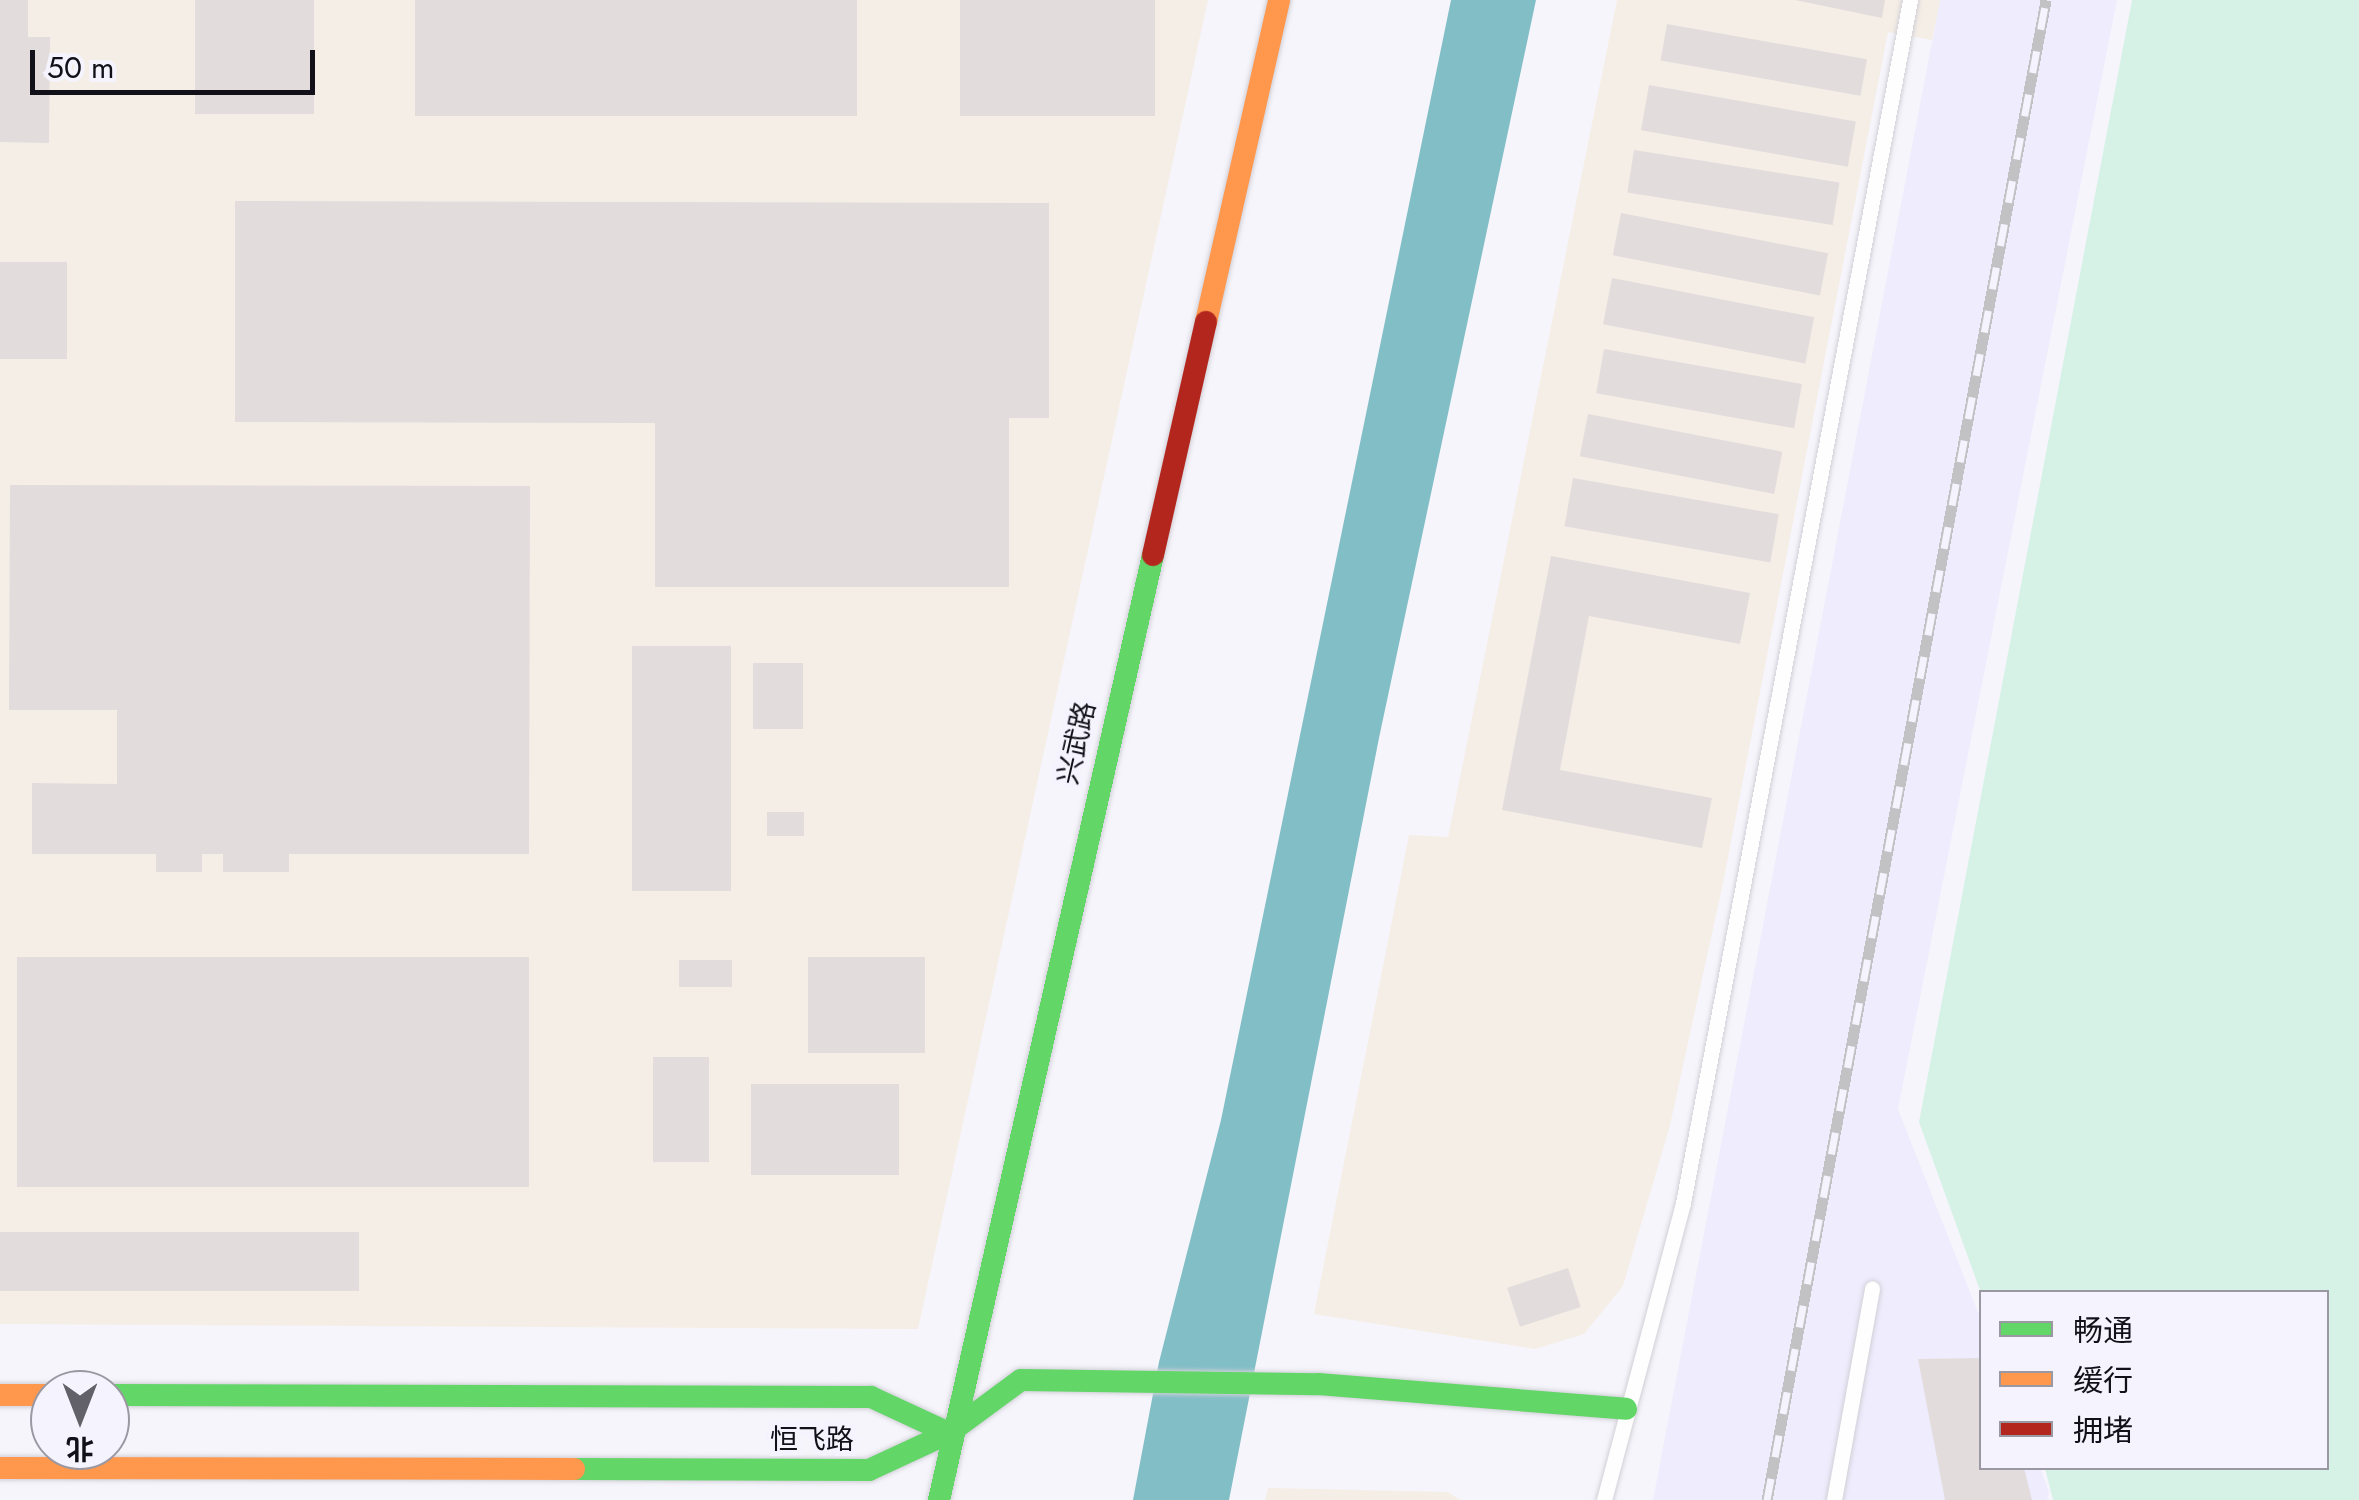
<!DOCTYPE html>
<meta charset="utf-8">
<style>
body{margin:0}
#map{position:relative;width:2359px;height:1500px;overflow:hidden;background:#f6f5fb;font-family:Jost,"Noto Sans SC",sans-serif}
div>[style]{position:absolute}
.built>*{inset:0;background:#efecfd}
.industrial>*{inset:0;background:#f5eee6}
.green>*{inset:0;background:#d6f2e7}
.water>*{inset:0;background:#82bec6}
.building>*{inset:0;background:#e2dcdd;transform-origin:0 0}
.roads{filter:drop-shadow(0 0 2px #d1d0d7) drop-shadow(0 0 2px #d1d0d7)}
.lane>*{height:15px;margin:-7.5px;padding:0 7.5px;transform-origin:7.5px;border-radius:7.5px;background:#fefefe}
.fast>*{height:22px;margin:-11px;padding:0 11px;transform-origin:11px;border-radius:11px;background:#63d668}
.slow>*{height:22px;margin:-11px;padding:0 11px;transform-origin:11px;border-radius:11px;background:#ff974d}
.jam>*{height:22px;margin:-11px;padding:0 11px;transform-origin:11px;border-radius:11px;background:#b3261e}
.rail>*{height:11px;margin-top:-5.5px;transform-origin:0;background:repeating-linear-gradient(90deg,#f5f3fd 0 22px,#c2c1c4 0 44px);box-sizing:border-box;border-block:2px solid #c2c1c4}
span{translate:-50% -50%;white-space:nowrap;text-align:center;line-height:1.15;-webkit-text-stroke:10px #f5f3fd;paint-order:stroke}
.street-label{font-size:28px;color:#121019}
.legend{position:absolute;left:1979px;top:1290px;width:350px;height:180px;box-sizing:border-box;background:#f5f3fd;border:2px solid #9a98a2;margin:0;padding:12px 18px;list-style:none;font-size:30px;color:#121019}
.legend li{display:flex;align-items:center;gap:20px;height:50px}
.legend b{width:50px;border:2px solid #9a98a2}
.north{position:absolute;left:30px;top:1370px;width:100px;height:100px;box-sizing:border-box;background:#f5f3fd;border:2px solid #9a98a2;border-radius:50%;rotate:180deg;font-size:28px;font-weight:700;line-height:40px;text-align:center;color:#121019}
.north::after{content:'';display:block;margin:auto;width:35px;height:45px;background:#626068;clip-path:polygon(50% 0,100% 100%,50% 72%,0 100%)}
.scale{position:absolute;left:30px;top:50px;width:285px;height:45px;box-sizing:border-box;border:5px solid #121019;border-top:0;padding-left:12px;font-size:30px;line-height:35px;white-space:nowrap;color:#121019;-webkit-text-stroke:8px #f5f3fd;paint-order:stroke}
</style>
<div id="map">
<div class="built">
<div style="clip-path:polygon(1940px 0,2117px 0,1898px 1109px,1981px 1320px,1982px 1468px,2040px 1468px,2049px 1492px,2047px 1500px,1653px 1500px)"></div>
</div>
<div class="industrial">
<div style="clip-path:polygon(0 0,1208px 0,918px 1329px,0 1324px)"></div>
<div style="clip-path:polygon(1617px 0,1940px 0,1932px 40px,1888px 32px,1723px 883px,1670px 1125px,1623px 1286px,1584px 1334px,1535px 1349px,1314px 1314px,1409px 835px,1448px 837px)"></div>
<div style="clip-path:polygon(1268px 1488px,1448px 1492px,1460px 1500px,1265px 1500px)"></div>
</div>
<div class="green">
<div style="clip-path:polygon(2132px 0,2359px 0,2359px 1500px,2053px 1500px,2045px 1468px,2326px 1468px,2326px 1292px,1981px 1293px,1919px 1122px)"></div>
</div>
<div class="water">
<div style="clip-path:polygon(1451px 0,1536px 0,1379px 738px,1229px 1500px,1133px 1500px,1159px 1362px,1221px 1120px)"></div>
</div>
<div class="building">
<div style="clip-path:polygon(0 0,28px 0,28px 37px,50px 37px,49px 143px,0 142px)"></div>
<div style="left:195px;top:0;width:119px;height:114px"></div>
<div style="left:415px;top:0;width:442px;height:116px"></div>
<div style="left:960px;top:0;width:195px;height:116px"></div>
<div style="clip-path:polygon(1795px 0,1885px 0,1882px 18px)"></div>
<div style="left:1667px;top:24px;width:203px;height:37px;rotate:10deg"></div>
<div style="left:1649px;top:85px;width:210px;height:46px;rotate:10deg"></div>
<div style="left:1634px;top:150px;width:208px;height:43px;rotate:9deg"></div>
<div style="clip-path:polygon(235px 201px,1049px 203px,1049px 418px,1009px 418px,1009px 587px,655px 587px,655px 423px,235px 422px)"></div>
<div style="left:1621px;top:213px;width:211px;height:43px;rotate:11deg"></div>
<div style="left:0;top:262px;width:67px;height:97px"></div>
<div style="left:1612px;top:278px;width:206px;height:47px;rotate:11deg"></div>
<div style="left:1604px;top:349px;width:201px;height:45px;rotate:10deg"></div>
<div style="left:1588px;top:414px;width:198px;height:43px;rotate:11deg"></div>
<div style="left:1573px;top:478px;width:209px;height:49px;rotate:10deg"></div>
<div style="clip-path:polygon(10px 485px,530px 486px,529px 854px,289px 854px,289px 872px,223px 872px,223px 854px,202px 854px,202px 872px,156px 872px,156px 854px,32px 854px,32px 783px,117px 784px,117px 710px,9px 710px)"></div>
<div style="clip-path:polygon(1551px 556px,1750px 593px,1740px 644px,1589px 616px,1560px 770px,1712px 798px,1702px 848px,1502px 810px)"></div>
<div style="left:632px;top:646px;width:99px;height:245px"></div>
<div style="left:753px;top:663px;width:50px;height:66px"></div>
<div style="left:767px;top:812px;width:37px;height:24px"></div>
<div style="left:17px;top:957px;width:512px;height:230px"></div>
<div style="left:808px;top:957px;width:117px;height:96px"></div>
<div style="left:679px;top:960px;width:53px;height:27px"></div>
<div style="left:653px;top:1057px;width:56px;height:105px"></div>
<div style="left:751px;top:1084px;width:148px;height:91px"></div>
<div style="left:359px;top:1232px;width:59px;height:359px;rotate:90deg"></div>
<div style="left:1568px;top:1268px;width:41px;height:64px;rotate:72deg"></div>
<div style="clip-path:polygon(1982px 1358px,1982px 1468px,2024px 1468px,2032px 1500px,1945px 1500px,1918px 1359px)"></div>
</div>
<div class="roads">
<div class="lane">
<div style="left:1604px;top:1500px;width:307px;rotate:-75.1deg"></div>
<div style="left:1683px;top:1203px;width:1224px;rotate:-79.31deg"></div>
<div style="left:1834px;top:1500px;width:215px;rotate:-79.8deg"></div>
</div>
<div class="fast">
<div style="left:110px;top:1395px;width:761px;rotate:0.15deg"></div>
<div style="left:871px;top:1397px;width:86px;rotate:24.8deg"></div>
<div style="left:574px;top:1469px;width:295px;rotate:0.2deg"></div>
<div style="left:869px;top:1470px;width:88px;rotate:-24.8deg"></div>
<div style="left:949px;top:1433px;width:89px;rotate:-36.4deg"></div>
<div style="left:1021px;top:1380px;width:297px;rotate:0.8deg"></div>
<div style="left:1318px;top:1384px;width:309px;rotate:4.6deg"></div>
<div style="left:939px;top:1500px;width:969px;rotate:-77.24deg"></div>
</div>
<div class="slow">
<div style="left:1206px;top:322px;width:330px;rotate:-77.2deg"></div>
<div style="left:0;top:1395px;width:50px"></div>
<div style="left:0;top:1468px;width:574px;rotate:0.1deg"></div>
</div>
<div class="jam">
<div style="left:1153px;top:555px;width:239px;rotate:-77.2deg"></div>
</div>
</div>
<div class="rail">
<div style="left:1767px;top:1500px;width:1526px;rotate:-79.46deg"></div>
</div>
<div class="street-label">
<span style="left:1077px;top:743px;rotate:-77deg">兴武路</span>
<span style="left:812px;top:1440px">恒飞路</span>
</div>
<ul class="legend">
<li><b style="height:12px;background:#63d668"></b>畅通</li>
<li><b style="height:12px;background:#ff974d"></b>缓行</li>
<li><b style="height:12px;background:#b3261e"></b>拥堵</li>
</ul>
<div class="north">北</div>
<div class="scale">50 m</div>
</div>
